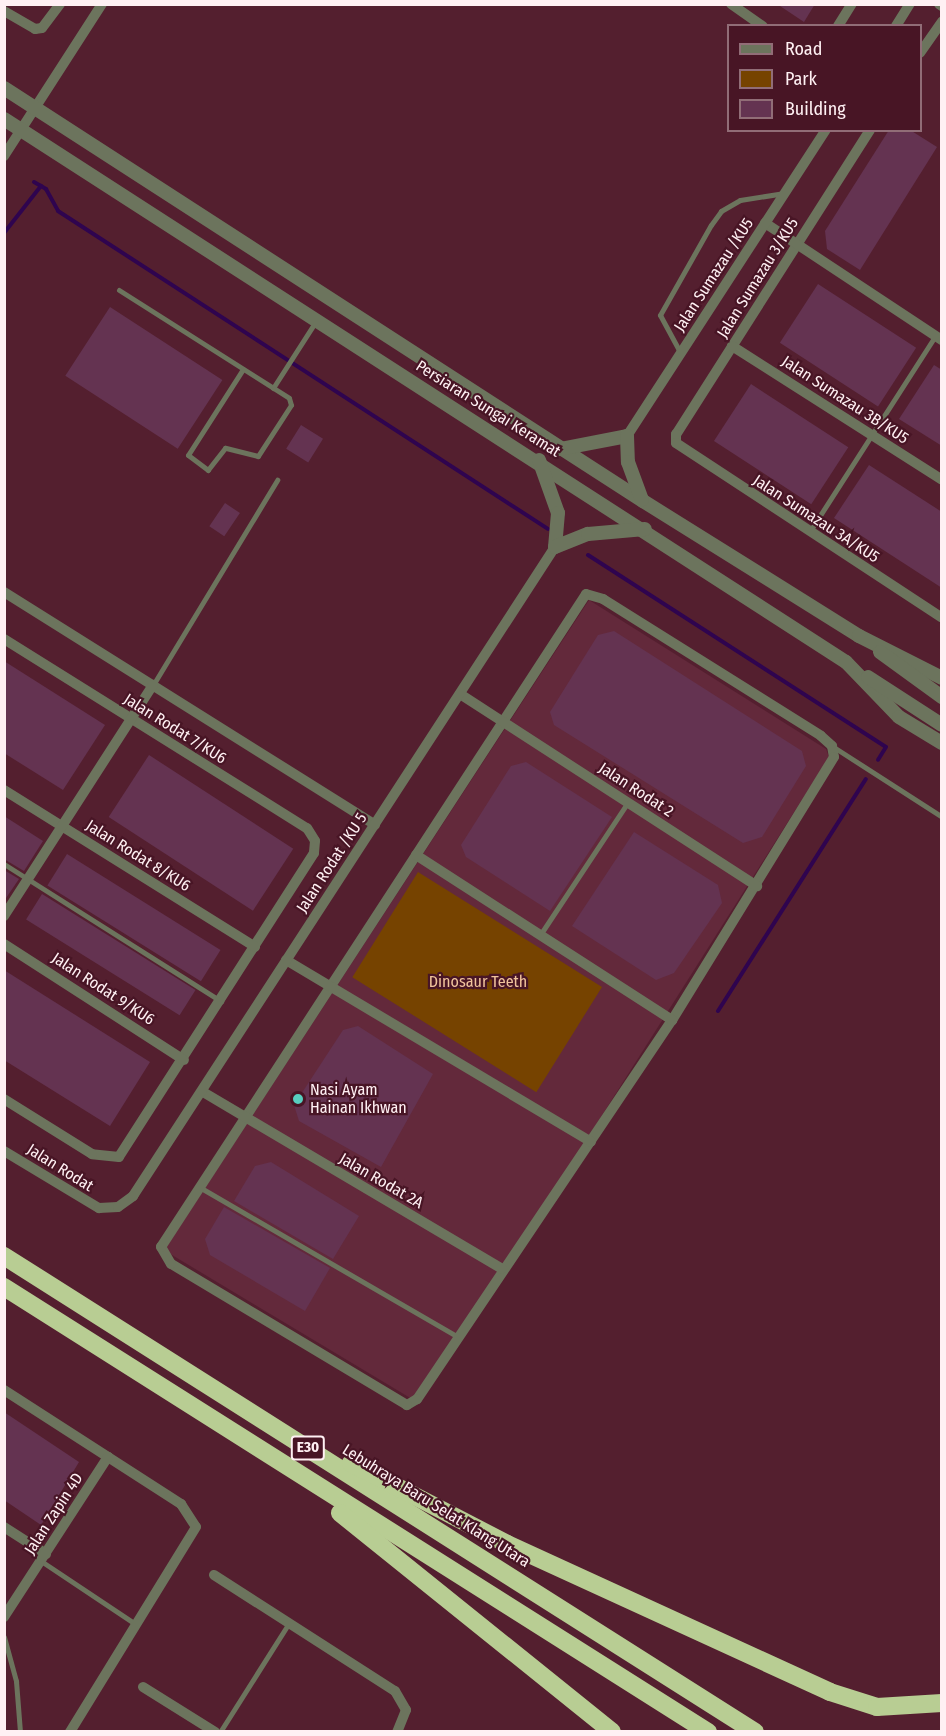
<!DOCTYPE html>
<style>
body{margin:0}
#map{position:relative;width:946px;height:1736px;overflow:hidden;background:#541f2f;font-family:"Fira Sans Condensed",sans-serif}
div>[style]{position:absolute}
.built>*{inset:0;background:#63293b}
.green>*{inset:0;background:#764300;transform-origin:0 0}
.stream>*{height:4px;margin:-2px;padding:0 2px;transform-origin:2px;border-radius:2px;background:#2f044f}
.building>*{inset:0;background:#643351;transform-origin:0 0}
.service>*{height:5px;margin:-2.5px;padding:0 2.5px;transform-origin:2.5px;border-radius:2.5px;background:#6c745d}
.minor>*{height:10px;margin:-5px;padding:0 5px;transform-origin:5px;border-radius:5px;background:#6c745d}
.tertiary>*{height:14px;margin:-7px;padding:0 7px;transform-origin:7px;border-radius:7px;background:#6c745d}
.motorway>*{height:18px;margin:-9px;padding:0 9px;transform-origin:9px;border-radius:9px;background:#b8cd93}
.dots>*{width:16px;height:16px;translate:-50% -50%;box-sizing:border-box;border:3px solid #481525;border-radius:50%}
span{translate:-50% -50%;white-space:nowrap;text-align:center;line-height:1.15;-webkit-text-stroke:4.5px #481525;paint-order:stroke}
.shield-label span{padding:2px 4px;background:#481525;border:2px solid;border-radius:4px;-webkit-text-stroke-width:0}
.shield-label{font-size:15px;color:#fff0f3;font-weight:700}
.street-label{font-size:16px;color:#fff0f3}
.park-label{font-size:16px;color:#f0c49c}
.poi-label{font-size:16px;color:#fff0f3}
.left{translate:0 -50%;text-align:left}
.frame{position:absolute;inset:0;border:6px solid #fff0f3;pointer-events:none}
.legend{position:absolute;left:727px;top:24px;width:195px;height:108px;box-sizing:border-box;background:#481525;border:2px solid #916d77;margin:0;padding:8px 10px;list-style:none;font-size:18px;color:#fff0f3}
.legend li{display:flex;align-items:center;gap:12px;height:30px}
.legend b{width:30px;border:2px solid #916d77}
</style>
<div id="map">
<div class="built">
<div style="clip-path:polygon(589px 600px,826px 749px,829px 757px,580px 1150px,412px 1399px,167px 1252px,167px 1246px)"></div>
</div>
<div class="green">
<div style="left:418px;top:872px;width:217px;height:124px;rotate:32deg"></div>
</div>
<div class="stream">
<div style="left:34px;top:182px;width:14px;rotate:30deg"></div>
<div style="left:46px;top:189px;width:25px;rotate:61deg"></div>
<div style="left:58px;top:211px;width:584px;rotate:32.98deg"></div>
<div style="left:4px;top:233px;width:60px;rotate:-51.8deg"></div>
<div style="left:588px;top:555px;width:354px;rotate:32.8deg"></div>
<div style="left:886px;top:747px;width:15px;rotate:122deg"></div>
<div style="left:718px;top:1011px;width:275px;rotate:-57.5deg"></div>
</div>
<div class="building">
<div style="clip-path:polygon(777px 4px,815px 4px,804px 22px)"></div>
<div style="clip-path:polygon(889px 130px,910px 130px,937px 147px,860px 270px,827px 249px,825px 231px)"></div>
<div style="left:818px;top:284px;width:117px;height:70px;rotate:33deg"></div>
<div style="left:110px;top:307px;width:134px;height:82px;rotate:33deg"></div>
<div style="clip-path:polygon(934px 365px,942px 370px,942px 446px,899px 419px)"></div>
<div style="left:751px;top:384px;width:116px;height:68px;rotate:33deg"></div>
<div style="left:301px;top:425px;width:26px;height:28px;rotate:32deg"></div>
<div style="clip-path:polygon(869px 465px,942px 512px,942px 588px,834px 518px)"></div>
<div style="left:225px;top:503px;width:18px;height:28px;rotate:34deg"></div>
<div style="clip-path:polygon(614px 631px,802px 751px,806px 766px,762px 837px,743px 843px,554px 725px,550px 712px,578px 667px,598px 635px)"></div>
<div style="clip-path:polygon(4px 661px,105px 725px,63px 790px,4px 753px)"></div>
<div style="left:149px;top:755px;width:172px;height:74px;rotate:33deg"></div>
<div style="clip-path:polygon(526px 762px,612px 817px,550px 911px,466px 857px,461px 845px,511px 766px)"></div>
<div style="clip-path:polygon(4px 816px,43px 841px,24px 871px,4px 859px)"></div>
<div style="clip-path:polygon(634px 832px,718px 885px,722px 903px,674px 973px,656px 980px,572px 926px)"></div>
<div style="left:67px;top:854px;width:181px;height:37px;rotate:32deg"></div>
<div style="clip-path:polygon(4px 870px,19px 879px,4px 901px)"></div>
<div style="left:42px;top:894px;width:181px;height:30px;rotate:32deg"></div>
<div style="clip-path:polygon(4px 970px,150px 1062px,110px 1126px,4px 1060px)"></div>
<div style="clip-path:polygon(358px 1026px,433px 1074px,381px 1167px,299px 1121px,294px 1105px,343px 1030px)"></div>
<div style="clip-path:polygon(271px 1162px,359px 1216px,333px 1259px,234px 1201px,255px 1166px)"></div>
<div style="clip-path:polygon(224px 1207px,330px 1268px,305px 1311px,210px 1255px,205px 1239px)"></div>
<div style="clip-path:polygon(4px 1412px,79px 1462px,41px 1525px,4px 1500px)"></div>
</div>
<div class="service">
<div style="left:119px;top:290px;width:201px;rotate:32.4deg"></div>
<div style="left:289px;top:398px;width:7px;rotate:74deg"></div>
<div style="left:291px;top:405px;width:61px;rotate:122.9deg"></div>
<div style="left:258px;top:456px;width:34px;rotate:-166deg"></div>
<div style="left:225px;top:448px;width:28px;rotate:128deg"></div>
<div style="left:208px;top:470px;width:25px;rotate:-143deg"></div>
<div style="left:188px;top:455px;width:102px;rotate:-57.4deg"></div>
<div style="left:680px;top:352px;width:42px;rotate:-118.4deg"></div>
<div style="left:660px;top:315px;width:103px;rotate:-60.5deg"></div>
<div style="left:711px;top:225px;width:17px;rotate:-54deg"></div>
<div style="left:721px;top:211px;width:22px;rotate:-30deg"></div>
<div style="left:740px;top:200px;width:45px;rotate:-9deg"></div>
<div style="left:273px;top:388px;width:80px;rotate:-57.3deg"></div>
<div style="left:810px;top:531px;width:232px;rotate:-57.3deg"></div>
<div style="left:153px;top:685px;width:240px;rotate:-58.8deg"></div>
<div style="left:832px;top:746px;width:131px;rotate:32.8deg"></div>
<div style="left:4px;top:864px;width:257px;rotate:32.3deg"></div>
<div style="left:540px;top:935px;width:159px;rotate:-56.5deg"></div>
<div style="left:201px;top:1188px;width:297px;rotate:30.1deg"></div>
<div style="left:41px;top:1561px;width:115px;rotate:33.7deg"></div>
<div style="left:4px;top:1637px;width:46px;rotate:74.7deg"></div>
<div style="left:16px;top:1681px;width:51px;rotate:85.5deg"></div>
<div style="left:220px;top:1732px;width:129px;rotate:-57.7deg"></div>
</div>
<div class="minor">
<div style="left:731px;top:4px;width:39px;rotate:35deg"></div>
<div style="left:939px;top:4px;width:4px;rotate:34deg"></div>
<div style="left:4px;top:11px;width:36px;rotate:30deg"></div>
<div style="left:35px;top:29px;width:7px;rotate:-8deg"></div>
<div style="left:42px;top:28px;width:30px;rotate:-53deg"></div>
<div style="left:838px;top:26px;width:26px;rotate:-58deg"></div>
<div style="left:896px;top:26px;width:26px;rotate:-58deg"></div>
<div style="left:920px;top:53px;width:39px;rotate:-55deg"></div>
<div style="left:870px;top:130px;width:361px;rotate:122.5deg"></div>
<div style="left:676px;top:434px;width:9px;rotate:90deg"></div>
<div style="left:676px;top:443px;width:318px;rotate:33.3deg"></div>
<div style="left:4px;top:156px;width:181px;rotate:-57.2deg"></div>
<div style="left:765px;top:223px;width:212px;rotate:33.5deg"></div>
<div style="left:732px;top:346px;width:249px;rotate:32.5deg"></div>
<div style="left:627px;top:436px;width:365px;rotate:-57deg"></div>
<div style="left:4px;top:592px;width:438px;rotate:32.1deg"></div>
<div style="left:586px;top:594px;width:18px;rotate:16deg"></div>
<div style="left:603px;top:599px;width:257px;rotate:32.1deg"></div>
<div style="left:821px;top:736px;width:15px;rotate:42deg"></div>
<div style="left:832px;top:746px;width:11px;rotate:80deg"></div>
<div style="left:834px;top:757px;width:309px;rotate:121.6deg"></div>
<div style="left:672px;top:1020px;width:457px;rotate:123.9deg"></div>
<div style="left:417px;top:1399px;width:12px;rotate:149deg"></div>
<div style="left:407px;top:1405px;width:275px;rotate:-149.1deg"></div>
<div style="left:171px;top:1264px;width:20px;rotate:-120deg"></div>
<div style="left:161px;top:1247px;width:779px;rotate:-56.94deg"></div>
<div style="left:4px;top:639px;width:357px;rotate:32deg"></div>
<div style="left:307px;top:828px;width:15px;rotate:58deg"></div>
<div style="left:315px;top:841px;width:12px;rotate:95deg"></div>
<div style="left:314px;top:853px;width:361px;rotate:122.7deg"></div>
<div style="left:119px;top:1157px;width:27px;rotate:-174deg"></div>
<div style="left:92px;top:1154px;width:104px;rotate:-148deg"></div>
<div style="left:460px;top:694px;width:354px;rotate:32.9deg"></div>
<div style="left:4px;top:790px;width:296px;rotate:32deg"></div>
<div style="left:416px;top:855px;width:305px;rotate:32.8deg"></div>
<div style="left:4px;top:916px;width:275px;rotate:-57.2deg"></div>
<div style="left:4px;top:944px;width:214px;rotate:32.8deg"></div>
<div style="left:286px;top:960px;width:355px;rotate:30.8deg"></div>
<div style="left:203px;top:1092px;width:347px;rotate:30.6deg"></div>
<div style="left:4px;top:1151px;width:111px;rotate:31deg"></div>
<div style="left:99px;top:1208px;width:19px;rotate:-3deg"></div>
<div style="left:118px;top:1207px;width:19px;rotate:-36deg"></div>
<div style="left:133px;top:1196px;width:774px;rotate:-56.97deg"></div>
<div style="left:4px;top:1390px;width:211px;rotate:32.8deg"></div>
<div style="left:181px;top:1504px;width:27px;rotate:57deg"></div>
<div style="left:196px;top:1527px;width:241px;rotate:121.6deg"></div>
<div style="left:4px;top:1527px;width:50px;rotate:32.7deg"></div>
<div style="left:214px;top:1575px;width:215px;rotate:32.7deg"></div>
<div style="left:395px;top:1691px;width:22px;rotate:60deg"></div>
<div style="left:406px;top:1710px;width:24px;rotate:112deg"></div>
<div style="left:4px;top:1617px;width:191px;rotate:-57deg"></div>
<div style="left:143px;top:1687px;width:85px;rotate:32deg"></div>
</div>
<div class="tertiary">
<div style="left:4px;top:88px;width:761px;rotate:32.88deg"></div>
<div style="left:643px;top:501px;width:255px;rotate:32deg"></div>
<div style="left:859px;top:636px;width:93px;rotate:26.8deg"></div>
<div style="left:4px;top:119px;width:1002px;rotate:32.82deg"></div>
<div style="left:846px;top:662px;width:76px;rotate:46.1deg"></div>
<div style="left:899px;top:717px;width:50px;rotate:31.2deg"></div>
<div style="left:560px;top:449px;width:68px;rotate:-11deg"></div>
<div style="left:627px;top:436px;width:26px;rotate:88deg"></div>
<div style="left:628px;top:462px;width:40px;rotate:69.8deg"></div>
<div style="left:539px;top:460px;width:56px;rotate:70.3deg"></div>
<div style="left:558px;top:513px;width:34px;rotate:95deg"></div>
<div style="left:555px;top:547px;width:35px;rotate:-22deg"></div>
<div style="left:588px;top:534px;width:57px;rotate:-5deg"></div>
<div style="left:880px;top:652px;width:77px;rotate:36deg"></div>
<div style="left:868px;top:677px;width:88px;rotate:33deg"></div>
</div>
<div class="motorway">
<div style="left:4px;top:1256px;width:889px;rotate:32.37deg"></div>
<div style="left:4px;top:1287px;width:833px;rotate:32.3deg"></div>
<div style="left:351px;top:1463px;width:176px;rotate:27.4deg"></div>
<div style="left:507px;top:1544px;width:355px;rotate:24.6deg"></div>
<div style="left:830px;top:1692px;width:49px;rotate:17.7deg"></div>
<div style="left:877px;top:1707px;width:65px;rotate:-3.5deg"></div>
<div style="left:340px;top:1513px;width:349px;rotate:38.8deg"></div>
</div>
<div class="dots">
<div style="left:298px;top:1099px;background:#58cebf"></div>
</div>
<div class="shield-label">
<span style="left:308px;top:1448px">E30</span>
</div>
<div class="street-label">
<span style="left:714px;top:275px;rotate:-57deg">Jalan Sumazau /KU5</span>
<span style="left:758px;top:278px;rotate:-58deg">Jalan Sumazau 3/KU5</span>
<span style="left:845px;top:400px;rotate:33deg">Jalan Sumazau 3B/KU5</span>
<span style="left:488px;top:409px;rotate:32deg">Persiaran Sungai Keramat</span>
<span style="left:816px;top:519px;rotate:33deg">Jalan Sumazau 3A/KU5</span>
<span style="left:175px;top:729px;rotate:32deg">Jalan Rodat 7/KU6</span>
<span style="left:636px;top:790px;rotate:33deg">Jalan Rodat 2</span>
<span style="left:138px;top:856px;rotate:32deg">Jalan Rodat 8/KU6</span>
<span style="left:332px;top:863px;rotate:-57deg">Jalan Rodat /KU 5</span>
<span style="left:103px;top:989px;rotate:33deg">Jalan Rodat 9/KU6</span>
<span style="left:60px;top:1168px;rotate:32deg">Jalan Rodat</span>
<span style="left:381px;top:1181px;rotate:30deg">Jalan Rodat 2A</span>
<span style="left:436px;top:1506px;rotate:32deg">Lebuhraya Baru Selat Klang Utara</span>
<span style="left:54px;top:1514px;rotate:-57deg">Jalan Zapin 4D</span>
</div>
<div class="park-label">
<span style="left:478px;top:982px">Dinosaur Teeth</span>
</div>
<div class="poi-label">
<span class="left" style="left:310px;top:1099px">Nasi Ayam<br>Hainan Ikhwan</span>
</div>
<div class="frame"></div>
<ul class="legend">
<li><b style="height:8px;background:#6c745d"></b>Road</li>
<li><b style="height:16px;background:#764300"></b>Park</li>
<li><b style="height:16px;background:#643351"></b>Building</li>
</ul>
</div>
